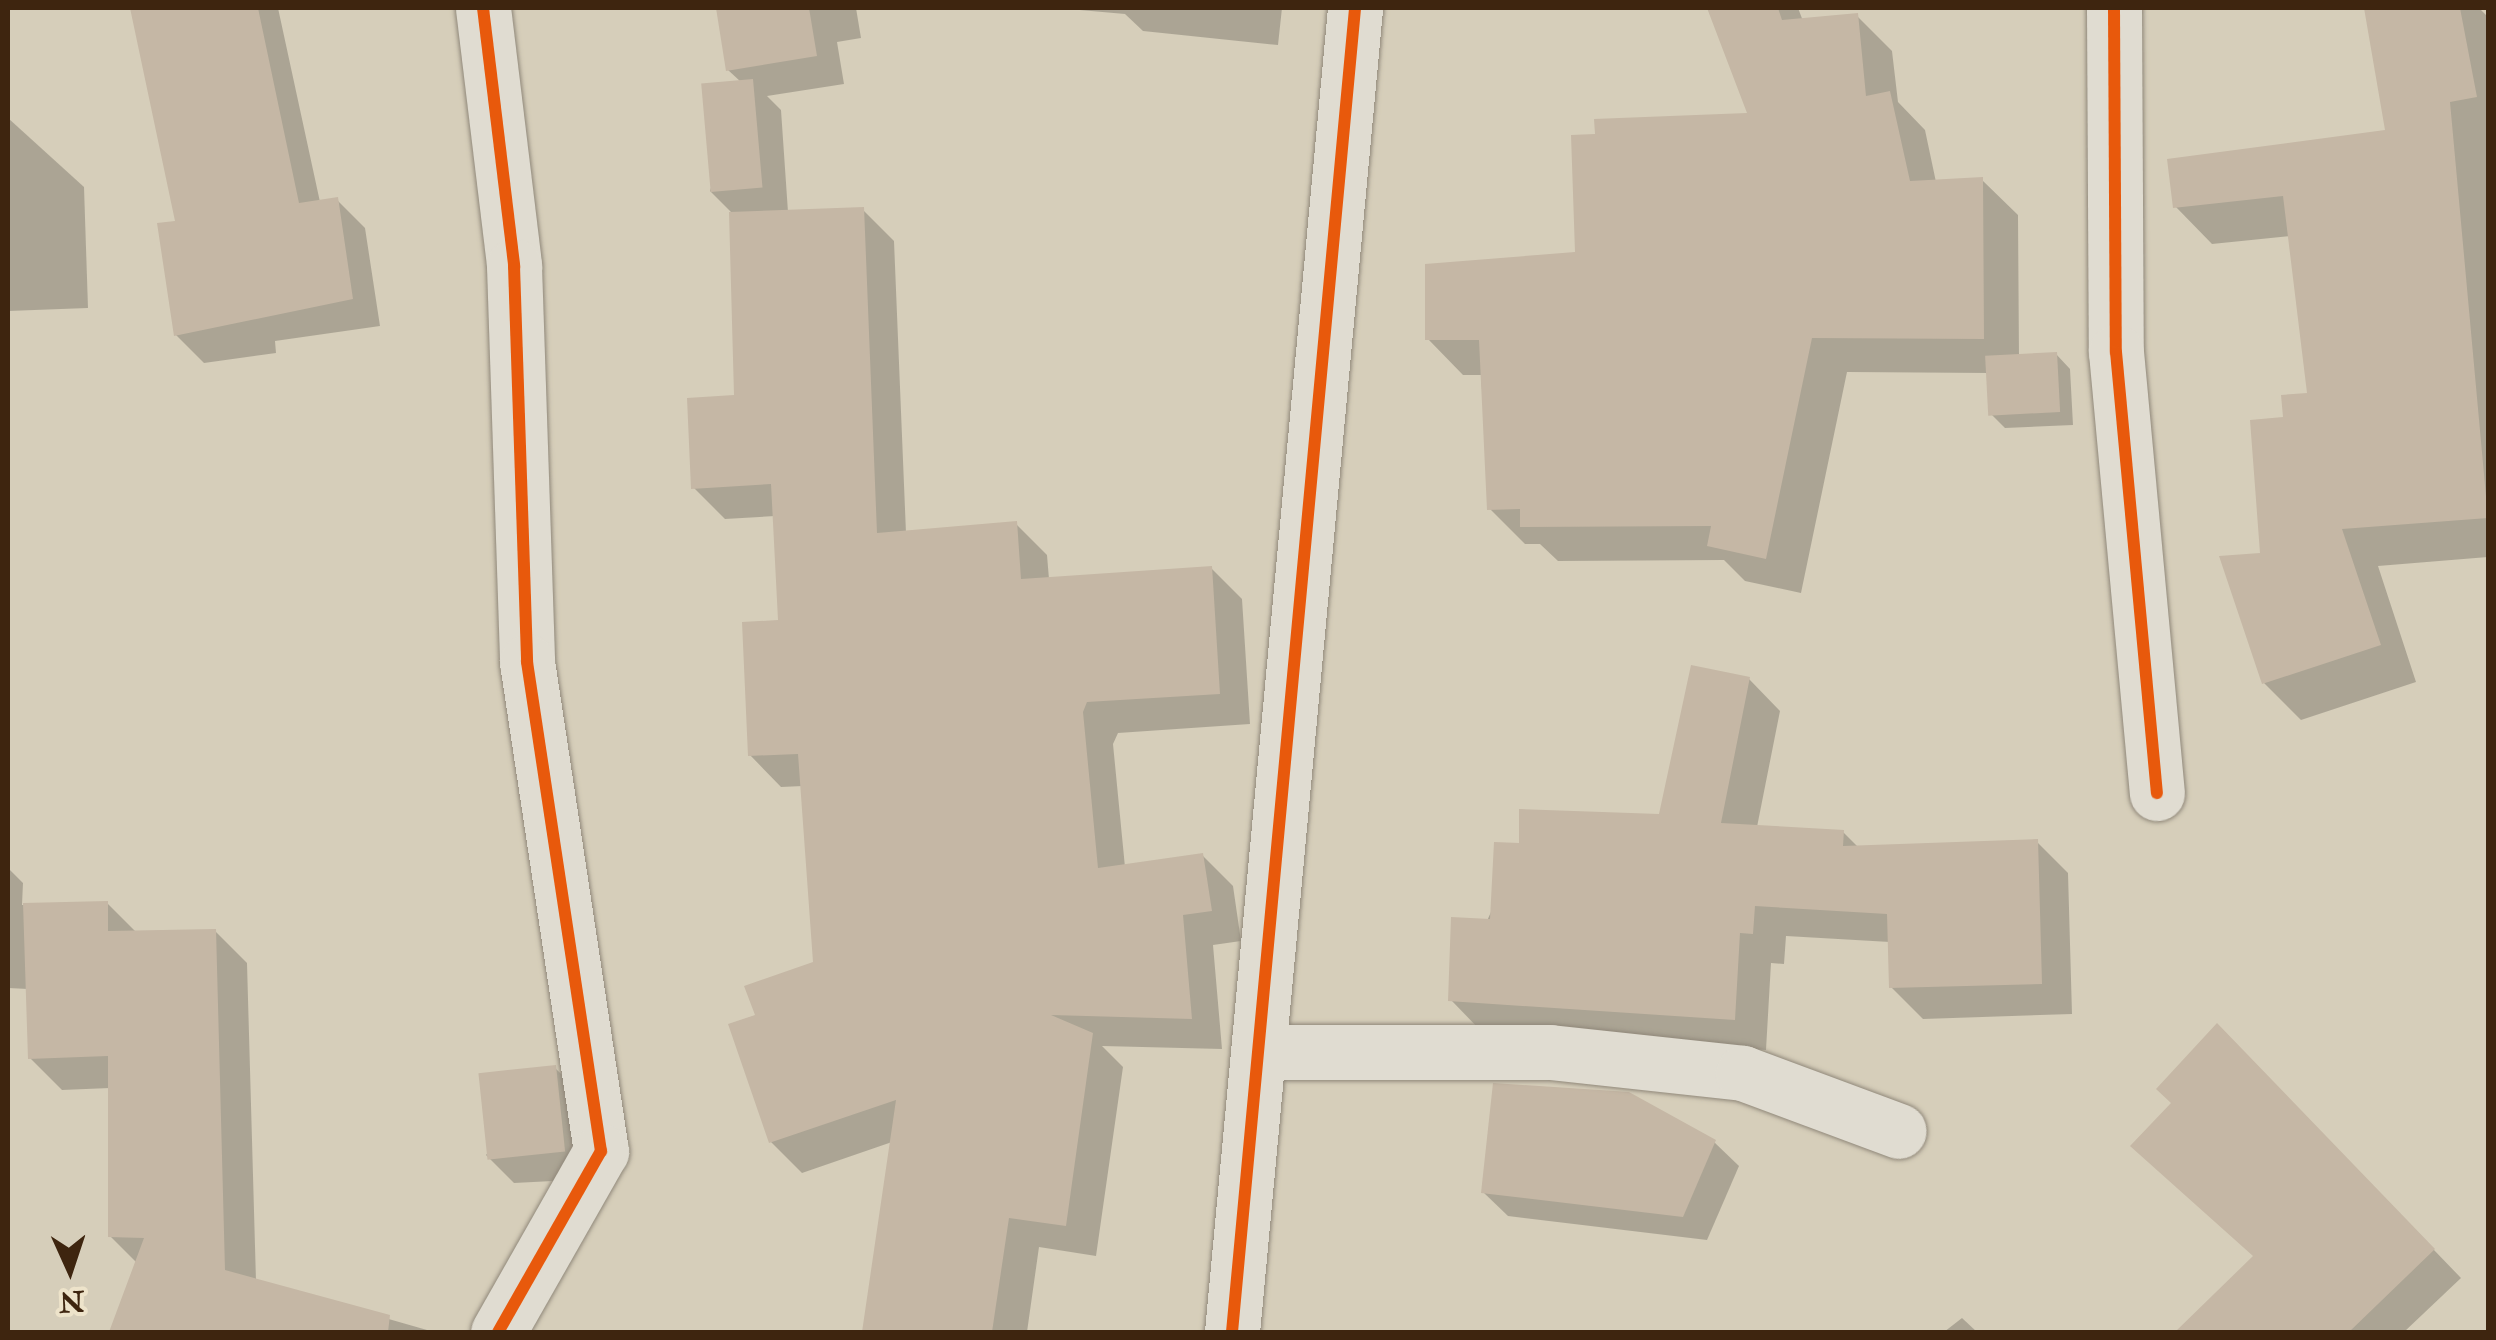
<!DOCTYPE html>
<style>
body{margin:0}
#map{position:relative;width:2496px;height:1340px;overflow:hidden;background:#d6ceba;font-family:"IM FELL Double Pica",serif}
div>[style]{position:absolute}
.shadow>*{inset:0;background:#0003}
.building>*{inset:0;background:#c5b7a5;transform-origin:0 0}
.roads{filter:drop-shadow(0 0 2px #90887a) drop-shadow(0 0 2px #90887a)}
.minor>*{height:55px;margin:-27.5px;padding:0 27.5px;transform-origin:27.5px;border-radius:27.5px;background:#e0dcd1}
.cycleway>*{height:12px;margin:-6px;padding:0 6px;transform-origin:6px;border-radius:6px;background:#e8590c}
span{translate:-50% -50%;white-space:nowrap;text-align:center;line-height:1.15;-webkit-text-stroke:9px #ede3ca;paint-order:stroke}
.frame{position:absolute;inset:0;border:10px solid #3e250f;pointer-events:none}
.north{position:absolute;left:20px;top:1220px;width:100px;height:100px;-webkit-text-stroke:8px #ede3ca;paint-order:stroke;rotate:177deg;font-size:28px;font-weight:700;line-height:40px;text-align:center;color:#3e250f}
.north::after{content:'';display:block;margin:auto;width:35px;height:45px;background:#3e250f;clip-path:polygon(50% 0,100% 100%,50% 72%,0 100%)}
</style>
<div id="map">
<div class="shadow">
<div style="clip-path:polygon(132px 8px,278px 8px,320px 202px,337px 200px,365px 228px,380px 326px,275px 341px,276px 353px,204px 363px,176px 335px,178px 223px)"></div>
<div style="clip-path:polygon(718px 8px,856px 8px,861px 38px,837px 42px,844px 84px,767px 96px,781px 110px,788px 212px,863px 210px,894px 241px,906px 533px,1016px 524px,1047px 555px,1049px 579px,1211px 568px,1242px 599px,1250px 724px,1118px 733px,1113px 744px,1125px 867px,1202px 855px,1233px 886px,1241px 941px,1213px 945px,1222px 1049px,1102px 1046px,1123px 1067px,1096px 1256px,1039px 1247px,1027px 1332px,865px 1332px,892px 1142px,802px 1173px,771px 1142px,759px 1016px,816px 964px,803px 786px,781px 787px,750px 755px,781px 622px,775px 516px,725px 519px,694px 488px,737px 397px,732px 213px,710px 191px,741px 82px,728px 70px)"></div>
<div style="clip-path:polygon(1057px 8px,1282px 8px,1278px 45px,1143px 31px,1125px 14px)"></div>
<div style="clip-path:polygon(1710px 8px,1798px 8px,1803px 21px,1857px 16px,1892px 51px,1898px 102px,1925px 130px,1936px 182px,1982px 180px,2018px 215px,2019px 356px,2056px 354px,2070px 369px,2073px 425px,2005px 428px,1991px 414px,1989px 373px,1847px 372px,1801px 593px,1745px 581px,1724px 560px,1558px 561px,1540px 544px,1525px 544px,1490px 509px,1481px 375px,1463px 375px,1428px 339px,1578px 254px,1750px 116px)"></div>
<div style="clip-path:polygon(2367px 8px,2479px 8px,2488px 17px,2488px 557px,2378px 566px,2416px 682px,2301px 720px,2264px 683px,2286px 420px,2310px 396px,2290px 236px,2212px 244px,2175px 206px,2388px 133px)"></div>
<div style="clip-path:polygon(8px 118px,84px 187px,88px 308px,8px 311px)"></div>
<div style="clip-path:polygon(1749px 679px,1780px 711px,1757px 827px,1843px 832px,1859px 848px,2037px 842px,2068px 873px,2072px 1014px,1923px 1019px,1891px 987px,1890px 942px,1786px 936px,1784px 964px,1771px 963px,1766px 1050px,1482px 1032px,1451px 1000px,1521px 846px,1661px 817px)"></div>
<div style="clip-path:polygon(8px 868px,23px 883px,22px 905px,107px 903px,137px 933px,215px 931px,247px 963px,256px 1281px,434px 1332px,112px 1332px,137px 1263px,110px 1236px,110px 1088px,62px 1090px,30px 1058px,28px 989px,8px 988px)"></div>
<div style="clip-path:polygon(2245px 1054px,2461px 1278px,2404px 1332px,2179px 1332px,2255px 1257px)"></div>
<div style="clip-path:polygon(555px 1068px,584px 1096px,592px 1179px,514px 1183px,486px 1155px)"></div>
<div style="clip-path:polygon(1714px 1142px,1739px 1166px,1707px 1240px,1508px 1216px,1483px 1192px)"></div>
<div style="clip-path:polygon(1962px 1318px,1977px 1332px,1944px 1332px)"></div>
</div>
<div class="building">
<div style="clip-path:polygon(130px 8px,258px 8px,299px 203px,338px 197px,353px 299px,174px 336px,157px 223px,175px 221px)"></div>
<div style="clip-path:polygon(716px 8px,809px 8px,817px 56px,726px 71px)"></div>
<div style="clip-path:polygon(1707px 8px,1778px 8px,1782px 20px,1858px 13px,1866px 96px,1890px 91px,1910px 181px,1983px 177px,1984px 339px,1812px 338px,1766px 559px,1707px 546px,1711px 526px,1520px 527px,1520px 509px,1487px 510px,1479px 340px,1425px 340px,1425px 264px,1575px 252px,1571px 135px,1595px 134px,1594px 119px,1747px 113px)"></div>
<div style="clip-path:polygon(2364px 8px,2460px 8px,2477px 97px,2450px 102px,2488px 518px,2342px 529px,2381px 645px,2262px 684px,2219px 556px,2260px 553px,2250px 420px,2283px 417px,2281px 395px,2307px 393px,2283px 196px,2173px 208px,2167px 159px,2385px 130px)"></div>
<div style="left:753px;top:79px;width:109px;height:52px;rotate:85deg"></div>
<div style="clip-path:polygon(864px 207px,877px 533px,1017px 521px,1021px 579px,1212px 566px,1220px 694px,1087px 702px,1083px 712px,1098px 868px,1203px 853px,1212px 911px,1183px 915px,1192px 1019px,1051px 1015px,1093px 1033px,1066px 1226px,1009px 1218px,992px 1332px,862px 1332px,896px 1100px,769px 1143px,728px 1024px,755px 1015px,744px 986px,813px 962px,798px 754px,748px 756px,742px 622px,778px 620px,771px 484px,691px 489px,687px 398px,734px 395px,729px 212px)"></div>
<div style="left:2057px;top:352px;width:60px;height:72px;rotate:87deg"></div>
<div style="clip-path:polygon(1691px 665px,1750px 677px,1721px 823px,1844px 830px,1843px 846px,2038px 839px,2042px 984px,1889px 988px,1887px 914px,1755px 906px,1753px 934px,1740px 933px,1735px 1020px,1448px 1001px,1451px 917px,1490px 919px,1494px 842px,1519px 843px,1519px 809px,1659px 814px)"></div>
<div style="clip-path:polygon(108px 901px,108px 931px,216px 929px,225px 1270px,390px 1315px,388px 1332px,109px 1332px,144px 1238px,108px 1237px,108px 1056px,28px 1059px,23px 903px)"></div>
<div style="clip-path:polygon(2217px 1023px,2435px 1249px,2349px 1332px,2175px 1332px,2253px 1256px,2130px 1146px,2171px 1103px,2156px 1089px)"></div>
<div style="left:556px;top:1065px;width:87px;height:78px;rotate:84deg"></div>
<div style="clip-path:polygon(1493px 1083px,1629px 1092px,1716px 1140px,1683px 1217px,1481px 1193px)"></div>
</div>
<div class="roads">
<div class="minor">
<div style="left:483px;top:8px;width:260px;rotate:83.1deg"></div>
<div style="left:514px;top:266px;width:396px;rotate:88.1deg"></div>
<div style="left:527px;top:662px;width:495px;rotate:81.4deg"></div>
<div style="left:601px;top:1151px;width:208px;rotate:119.6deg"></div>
<div style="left:2114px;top:8px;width:344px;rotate:89.7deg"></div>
<div style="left:2116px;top:352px;width:443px;rotate:84.7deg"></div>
<div style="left:1264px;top:1052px;width:286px"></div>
<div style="left:1550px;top:1052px;width:194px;rotate:6.2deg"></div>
<div style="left:1743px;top:1073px;width:166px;rotate:20.4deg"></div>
<div style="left:1232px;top:1332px;width:1330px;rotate:-84.69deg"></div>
</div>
</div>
<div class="cycleway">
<div style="left:483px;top:8px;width:260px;rotate:83.1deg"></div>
<div style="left:514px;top:266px;width:396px;rotate:88.1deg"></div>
<div style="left:527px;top:662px;width:495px;rotate:81.4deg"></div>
<div style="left:601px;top:1151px;width:208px;rotate:119.6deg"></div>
<div style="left:2114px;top:8px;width:344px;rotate:89.7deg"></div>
<div style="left:2116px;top:352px;width:443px;rotate:84.7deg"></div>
<div style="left:1232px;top:1332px;width:1330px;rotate:-84.69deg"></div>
</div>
<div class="frame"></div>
<div class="north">N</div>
</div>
